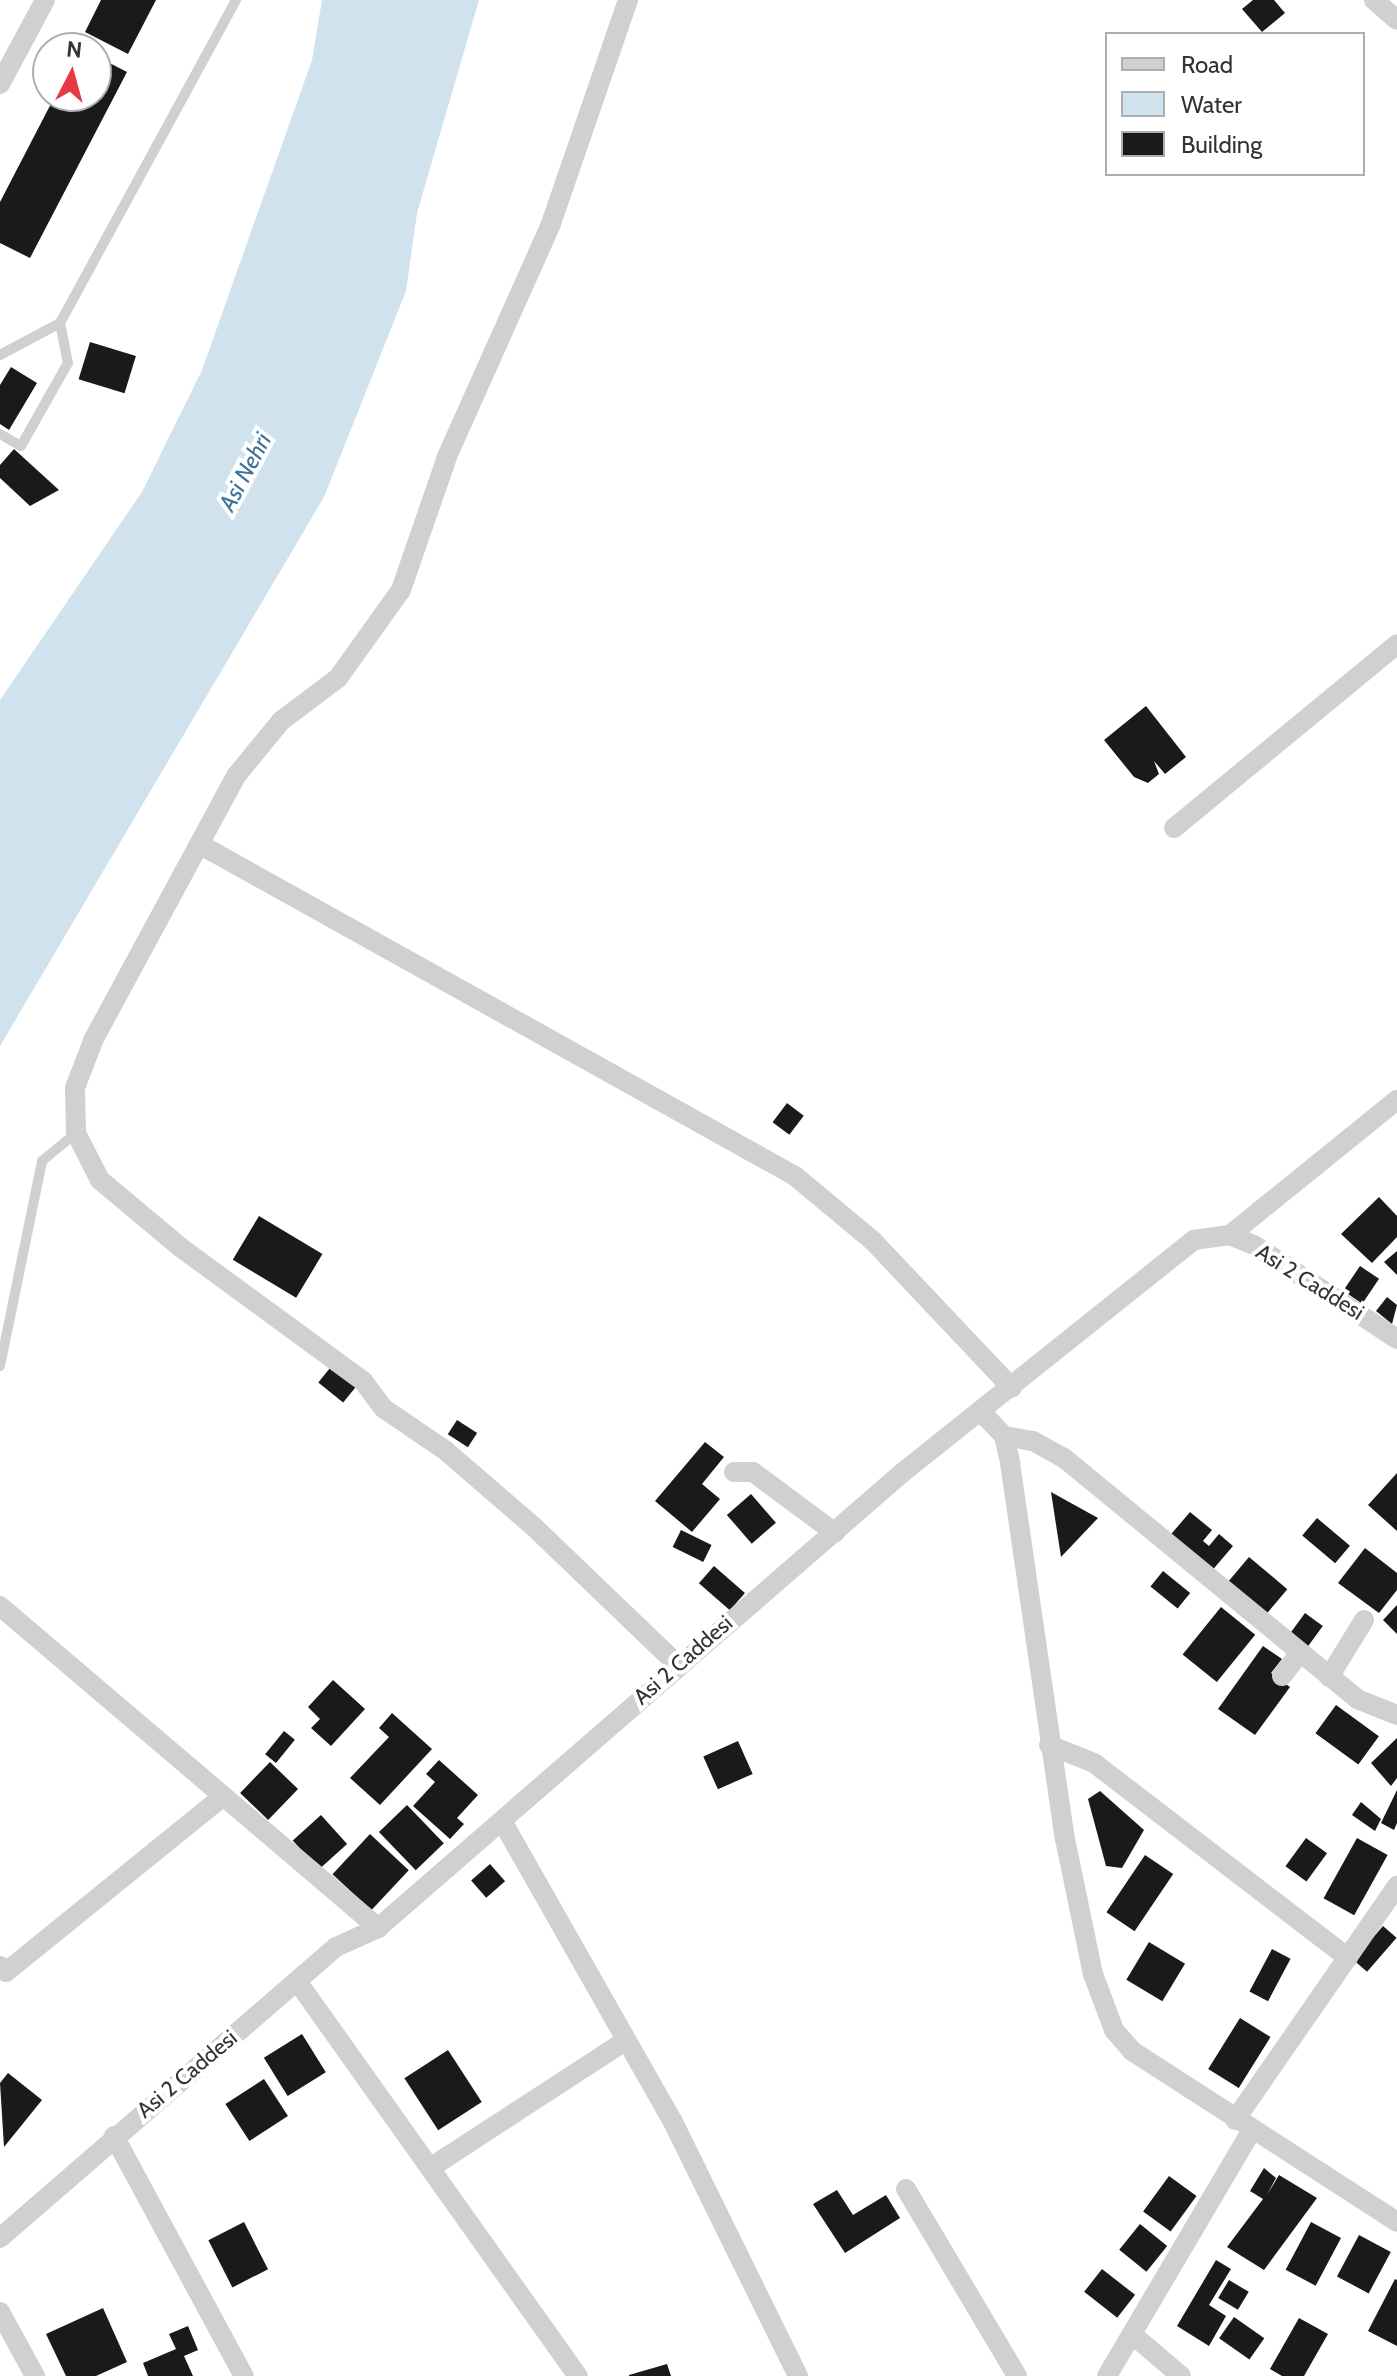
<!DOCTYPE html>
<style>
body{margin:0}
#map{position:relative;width:1397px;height:2376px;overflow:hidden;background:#fff;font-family:Cabin,sans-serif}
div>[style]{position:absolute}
.water>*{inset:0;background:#cfe2ee}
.building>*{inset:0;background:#1a1a1a;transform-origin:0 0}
.service>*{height:10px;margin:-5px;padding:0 5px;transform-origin:5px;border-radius:5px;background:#d0d0d0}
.minor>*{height:20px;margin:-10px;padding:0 10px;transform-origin:10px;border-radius:10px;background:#d0d0d0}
span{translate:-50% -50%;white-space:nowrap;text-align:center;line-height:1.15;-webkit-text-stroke:8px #fff;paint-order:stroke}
.street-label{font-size:22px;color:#333}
.water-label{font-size:24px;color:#3f7597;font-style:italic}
.legend{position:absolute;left:1105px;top:32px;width:260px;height:144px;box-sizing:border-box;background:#fff;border:2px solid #adadad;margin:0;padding:10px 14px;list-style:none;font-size:24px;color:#333}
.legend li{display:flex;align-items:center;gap:16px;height:40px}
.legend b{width:40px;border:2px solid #adadad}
.north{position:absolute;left:32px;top:32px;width:80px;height:80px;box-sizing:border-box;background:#fff;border:2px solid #adadad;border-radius:50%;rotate:6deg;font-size:22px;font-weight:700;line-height:32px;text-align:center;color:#333}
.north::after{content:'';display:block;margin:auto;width:28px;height:36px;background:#e63946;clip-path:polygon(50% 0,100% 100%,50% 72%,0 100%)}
</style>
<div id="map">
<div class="water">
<div style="clip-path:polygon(322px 0,479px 0,417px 213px,406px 291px,324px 497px,0 1046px,0 700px,142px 492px,202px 370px,312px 60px)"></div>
</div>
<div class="building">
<div style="clip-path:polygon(101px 0,156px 0,128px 54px,85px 32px)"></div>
<div style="clip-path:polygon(1253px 0,1274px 0,1285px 13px,1262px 32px,1242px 9px)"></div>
<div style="clip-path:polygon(96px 56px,127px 72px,30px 258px,0 243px,0 202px,55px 96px,96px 96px)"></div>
<div style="left:90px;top:342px;width:48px;height:39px;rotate:17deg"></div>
<div style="clip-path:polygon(11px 367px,37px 383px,9px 430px,0 424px,0 385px)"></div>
<div style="clip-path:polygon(14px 449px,59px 490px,30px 506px,0 478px,0 465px)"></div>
<div style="clip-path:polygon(1146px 706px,1186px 757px,1165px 774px,1154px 761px,1159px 774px,1148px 783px,1134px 777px,1104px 740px)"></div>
<div style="left:787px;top:1103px;width:21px;height:24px;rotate:37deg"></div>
<div style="clip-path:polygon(1379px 1197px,1397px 1216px,1397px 1237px,1372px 1263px,1341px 1234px)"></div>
<div style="left:259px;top:1216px;width:74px;height:51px;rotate:31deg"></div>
<div style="clip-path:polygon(1397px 1251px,1397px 1275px,1384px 1262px)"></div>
<div style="left:1360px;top:1266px;width:23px;height:30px;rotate:34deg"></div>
<div style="clip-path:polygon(1387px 1297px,1397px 1305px,1392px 1324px,1376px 1311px)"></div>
<div style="left:334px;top:1363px;width:32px;height:25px;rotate:39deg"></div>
<div style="left:457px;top:1420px;width:24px;height:17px;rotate:33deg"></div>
<div style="clip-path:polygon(705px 1442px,724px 1457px,702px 1484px,720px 1499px,692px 1532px,655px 1501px)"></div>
<div style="clip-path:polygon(1397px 1473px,1397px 1531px,1368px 1505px)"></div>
<div style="clip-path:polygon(1051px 1492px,1098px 1518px,1061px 1557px)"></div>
<div style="left:751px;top:1494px;width:38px;height:32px;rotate:49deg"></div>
<div style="clip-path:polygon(1190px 1512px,1212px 1530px,1203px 1541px,1209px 1546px,1219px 1534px,1233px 1546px,1210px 1573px,1167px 1539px)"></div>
<div style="left:1317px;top:1518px;width:43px;height:23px;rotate:40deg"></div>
<div style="left:681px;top:1530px;width:34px;height:19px;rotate:26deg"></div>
<div style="clip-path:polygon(1365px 1548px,1397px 1573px,1397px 1590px,1379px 1613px,1338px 1583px)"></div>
<div style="left:1249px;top:1557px;width:50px;height:37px;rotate:40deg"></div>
<div style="left:714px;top:1566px;width:41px;height:23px;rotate:41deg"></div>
<div style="left:1163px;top:1571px;width:35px;height:20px;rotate:39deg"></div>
<div style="clip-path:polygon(1397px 1605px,1397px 1634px,1383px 1620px)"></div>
<div style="left:1221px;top:1607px;width:44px;height:61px;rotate:39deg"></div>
<div style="left:1305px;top:1613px;width:22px;height:27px;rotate:36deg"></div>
<div style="clip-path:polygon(1263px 1646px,1282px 1659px,1271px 1673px,1290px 1687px,1255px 1735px,1218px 1709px)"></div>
<div style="clip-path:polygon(333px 1680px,365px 1709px,331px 1746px,311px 1728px,320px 1719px,308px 1707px)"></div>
<div style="left:1336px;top:1705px;width:53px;height:35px;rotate:36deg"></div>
<div style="clip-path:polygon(392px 1713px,432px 1749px,380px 1805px,350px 1778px,389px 1737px,379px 1728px)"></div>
<div style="left:284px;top:1731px;width:14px;height:30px;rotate:39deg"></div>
<div style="clip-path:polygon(1397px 1738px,1397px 1778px,1391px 1786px,1371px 1763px)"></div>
<div style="left:738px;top:1741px;width:36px;height:38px;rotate:66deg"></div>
<div style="clip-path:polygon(439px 1760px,478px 1795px,457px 1818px,464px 1824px,450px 1839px,413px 1806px,435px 1782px,426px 1774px)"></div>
<div style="left:270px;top:1762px;width:39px;height:43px;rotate:44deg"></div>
<div style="clip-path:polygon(1397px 1790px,1397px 1823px,1394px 1830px,1381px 1823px)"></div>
<div style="clip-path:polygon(1100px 1791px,1144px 1830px,1122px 1868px,1106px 1866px,1088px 1799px)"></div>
<div style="clip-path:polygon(1361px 1802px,1381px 1819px,1375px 1831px,1352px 1815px)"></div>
<div style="left:407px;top:1805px;width:53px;height:39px;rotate:46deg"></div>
<div style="left:321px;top:1815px;width:39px;height:38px;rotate:48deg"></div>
<div style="left:370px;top:1834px;width:53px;height:55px;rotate:43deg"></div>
<div style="left:1306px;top:1838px;width:26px;height:35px;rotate:36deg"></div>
<div style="left:1357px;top:1838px;width:35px;height:69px;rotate:29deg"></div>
<div style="left:1145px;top:1855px;width:34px;height:69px;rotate:34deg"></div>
<div style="left:490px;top:1864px;width:23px;height:25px;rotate:49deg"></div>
<div style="left:1383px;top:1926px;width:18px;height:45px;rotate:41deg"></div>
<div style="left:1149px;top:1942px;width:42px;height:44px;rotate:31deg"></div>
<div style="left:1272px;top:1949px;width:21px;height:48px;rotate:28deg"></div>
<div style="left:1240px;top:2018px;width:36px;height:60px;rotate:32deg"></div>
<div style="left:302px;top:2034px;width:45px;height:45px;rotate:58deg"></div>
<div style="left:448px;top:2050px;width:62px;height:52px;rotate:57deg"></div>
<div style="clip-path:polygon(8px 2073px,42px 2100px,4px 2147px,0 2083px)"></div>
<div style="left:264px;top:2079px;width:44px;height:46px;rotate:57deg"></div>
<div style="clip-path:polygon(1264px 2168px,1276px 2178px,1267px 2195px,1279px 2175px,1317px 2198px,1264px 2270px,1227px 2247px,1263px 2199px,1250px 2191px)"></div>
<div style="left:1169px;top:2176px;width:34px;height:44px;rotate:36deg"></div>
<div style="clip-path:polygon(837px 2190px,853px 2215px,886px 2195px,900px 2218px,845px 2253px,813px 2204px)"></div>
<div style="left:244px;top:2222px;width:53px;height:40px;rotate:63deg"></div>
<div style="left:1311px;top:2222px;width:34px;height:54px;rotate:28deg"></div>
<div style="left:1140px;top:2224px;width:35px;height:33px;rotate:39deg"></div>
<div style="left:1359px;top:2235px;width:36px;height:47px;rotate:28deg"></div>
<div style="clip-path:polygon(1216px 2260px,1231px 2269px,1209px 2305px,1226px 2316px,1209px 2346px,1177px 2326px)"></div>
<div style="left:1102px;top:2269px;width:42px;height:29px;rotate:38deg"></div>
<div style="clip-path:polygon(1395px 2279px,1397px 2280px,1397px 2346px,1368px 2331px)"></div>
<div style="left:1229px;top:2280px;width:23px;height:21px;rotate:31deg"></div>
<div style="clip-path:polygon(103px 2308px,127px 2362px,96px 2376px,66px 2376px,46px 2334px)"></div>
<div style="left:1234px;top:2317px;width:37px;height:26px;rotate:35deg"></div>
<div style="clip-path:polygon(1299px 2318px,1328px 2334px,1304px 2376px,1282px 2376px,1270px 2369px)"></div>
<div style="clip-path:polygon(188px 2326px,198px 2350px,184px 2356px,193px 2376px,148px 2376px,143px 2363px,176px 2349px,169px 2334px)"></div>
<div style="clip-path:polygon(667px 2364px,671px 2376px,629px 2376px,629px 2375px)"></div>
</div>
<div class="service">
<div style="left:0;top:355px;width:68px;rotate:-28.1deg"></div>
<div style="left:60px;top:323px;width:368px;rotate:-61.4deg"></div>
<div style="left:0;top:434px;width:24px;rotate:30deg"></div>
<div style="left:21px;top:446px;width:95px;rotate:-60.5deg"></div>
<div style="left:68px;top:363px;width:41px;rotate:-101.3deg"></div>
<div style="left:0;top:1366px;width:209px;rotate:-78.4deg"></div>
<div style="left:42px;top:1161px;width:44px;rotate:-39.5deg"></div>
</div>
<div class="minor">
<div style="left:628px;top:0;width:237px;rotate:109deg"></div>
<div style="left:551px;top:224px;width:255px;rotate:114.1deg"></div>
<div style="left:447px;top:457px;width:141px;rotate:109.1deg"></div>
<div style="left:401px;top:590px;width:108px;rotate:125.6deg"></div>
<div style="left:338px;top:678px;width:71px;rotate:143deg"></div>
<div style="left:281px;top:721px;width:71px;rotate:129.3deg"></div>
<div style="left:236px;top:776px;width:301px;rotate:118.4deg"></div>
<div style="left:93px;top:1041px;width:50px;rotate:111deg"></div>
<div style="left:75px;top:1088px;width:45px;rotate:88.7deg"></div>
<div style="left:76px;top:1133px;width:53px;rotate:62.9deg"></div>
<div style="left:100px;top:1180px;width:104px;rotate:39.9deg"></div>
<div style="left:180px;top:1247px;width:227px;rotate:36.2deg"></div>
<div style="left:363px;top:1381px;width:34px;rotate:53deg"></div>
<div style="left:383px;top:1408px;width:76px;rotate:34.3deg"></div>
<div style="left:446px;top:1451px;width:115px;rotate:40.8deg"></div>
<div style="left:533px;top:1526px;width:199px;rotate:43.8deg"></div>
<div style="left:1374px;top:0;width:30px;rotate:41deg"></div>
<div style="left:0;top:84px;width:95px;rotate:-61.8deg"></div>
<div style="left:1174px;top:828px;width:289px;rotate:-39.5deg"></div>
<div style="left:199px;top:844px;width:682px;rotate:29.12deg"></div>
<div style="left:795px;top:1176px;width:102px;rotate:39.8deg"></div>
<div style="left:873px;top:1241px;width:202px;rotate:46.6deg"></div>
<div style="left:1230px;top:1235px;width:215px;rotate:-39deg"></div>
<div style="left:983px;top:1414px;width:30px;rotate:46deg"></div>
<div style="left:1004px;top:1436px;width:28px;rotate:77deg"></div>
<div style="left:1010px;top:1463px;width:380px;rotate:81.7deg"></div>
<div style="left:1065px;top:1839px;width:138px;rotate:78.3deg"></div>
<div style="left:1093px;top:1974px;width:60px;rotate:69.4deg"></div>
<div style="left:1114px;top:2030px;width:28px;rotate:49deg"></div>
<div style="left:1132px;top:2051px;width:315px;rotate:32.8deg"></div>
<div style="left:1004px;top:1436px;width:29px;rotate:10deg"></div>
<div style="left:1033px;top:1441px;width:35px;rotate:29deg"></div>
<div style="left:1064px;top:1458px;width:379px;rotate:39.4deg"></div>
<div style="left:1357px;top:1699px;width:43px;rotate:21.8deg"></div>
<div style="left:734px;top:1472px;width:19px"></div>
<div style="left:753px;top:1472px;width:102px;rotate:36.6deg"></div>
<div style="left:0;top:1606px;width:497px;rotate:40.4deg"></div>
<div style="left:1282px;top:1676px;width:28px;rotate:-52deg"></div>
<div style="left:1329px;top:1677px;width:67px;rotate:-58.4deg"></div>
<div style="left:1049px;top:1745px;width:48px;rotate:21.8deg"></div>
<div style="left:1094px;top:1763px;width:320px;rotate:37.5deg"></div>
<div style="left:502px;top:1821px;width:346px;rotate:60.4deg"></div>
<div style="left:673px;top:2122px;width:283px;rotate:63.8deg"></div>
<div style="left:0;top:1966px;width:8px;rotate:45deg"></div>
<div style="left:6px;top:1972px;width:279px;rotate:-39deg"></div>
<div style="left:297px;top:1981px;width:485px;rotate:54.6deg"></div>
<div style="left:1235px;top:2120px;width:285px;rotate:-55.3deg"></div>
<div style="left:114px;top:2136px;width:273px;rotate:61.6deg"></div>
<div style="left:430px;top:2168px;width:233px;rotate:-33.1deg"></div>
<div style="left:906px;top:2189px;width:217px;rotate:59.3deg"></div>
<div style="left:0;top:2238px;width:444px;rotate:-40.9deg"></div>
<div style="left:336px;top:1947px;width:46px;rotate:-24.3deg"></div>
<div style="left:378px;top:1928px;width:694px;rotate:-40.97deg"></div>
<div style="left:902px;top:1473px;width:374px;rotate:-38.6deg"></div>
<div style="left:1194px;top:1240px;width:36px;rotate:-8deg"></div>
<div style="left:1230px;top:1235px;width:26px;rotate:23deg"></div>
<div style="left:1254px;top:1245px;width:171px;rotate:33.3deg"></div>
<div style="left:0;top:2312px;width:73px;rotate:61.3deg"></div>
<div style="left:1133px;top:2335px;width:63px;rotate:40.5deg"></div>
<div style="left:1107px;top:2376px;width:286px;rotate:-59.5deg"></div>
</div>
<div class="street-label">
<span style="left:1310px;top:1282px;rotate:32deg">Asi 2 Caddesi</span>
<span style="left:683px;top:1660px;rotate:-41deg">Asi 2 Caddesi</span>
<span style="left:187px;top:2074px;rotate:-40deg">Asi 2 Caddesi</span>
</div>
<div class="water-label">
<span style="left:245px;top:472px;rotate:-62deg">Asi Nehri</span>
</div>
<ul class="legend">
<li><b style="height:10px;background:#d0d0d0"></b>Road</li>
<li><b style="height:22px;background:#cfe2ee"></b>Water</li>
<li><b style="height:22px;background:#1a1a1a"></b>Building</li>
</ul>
<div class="north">N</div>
</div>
